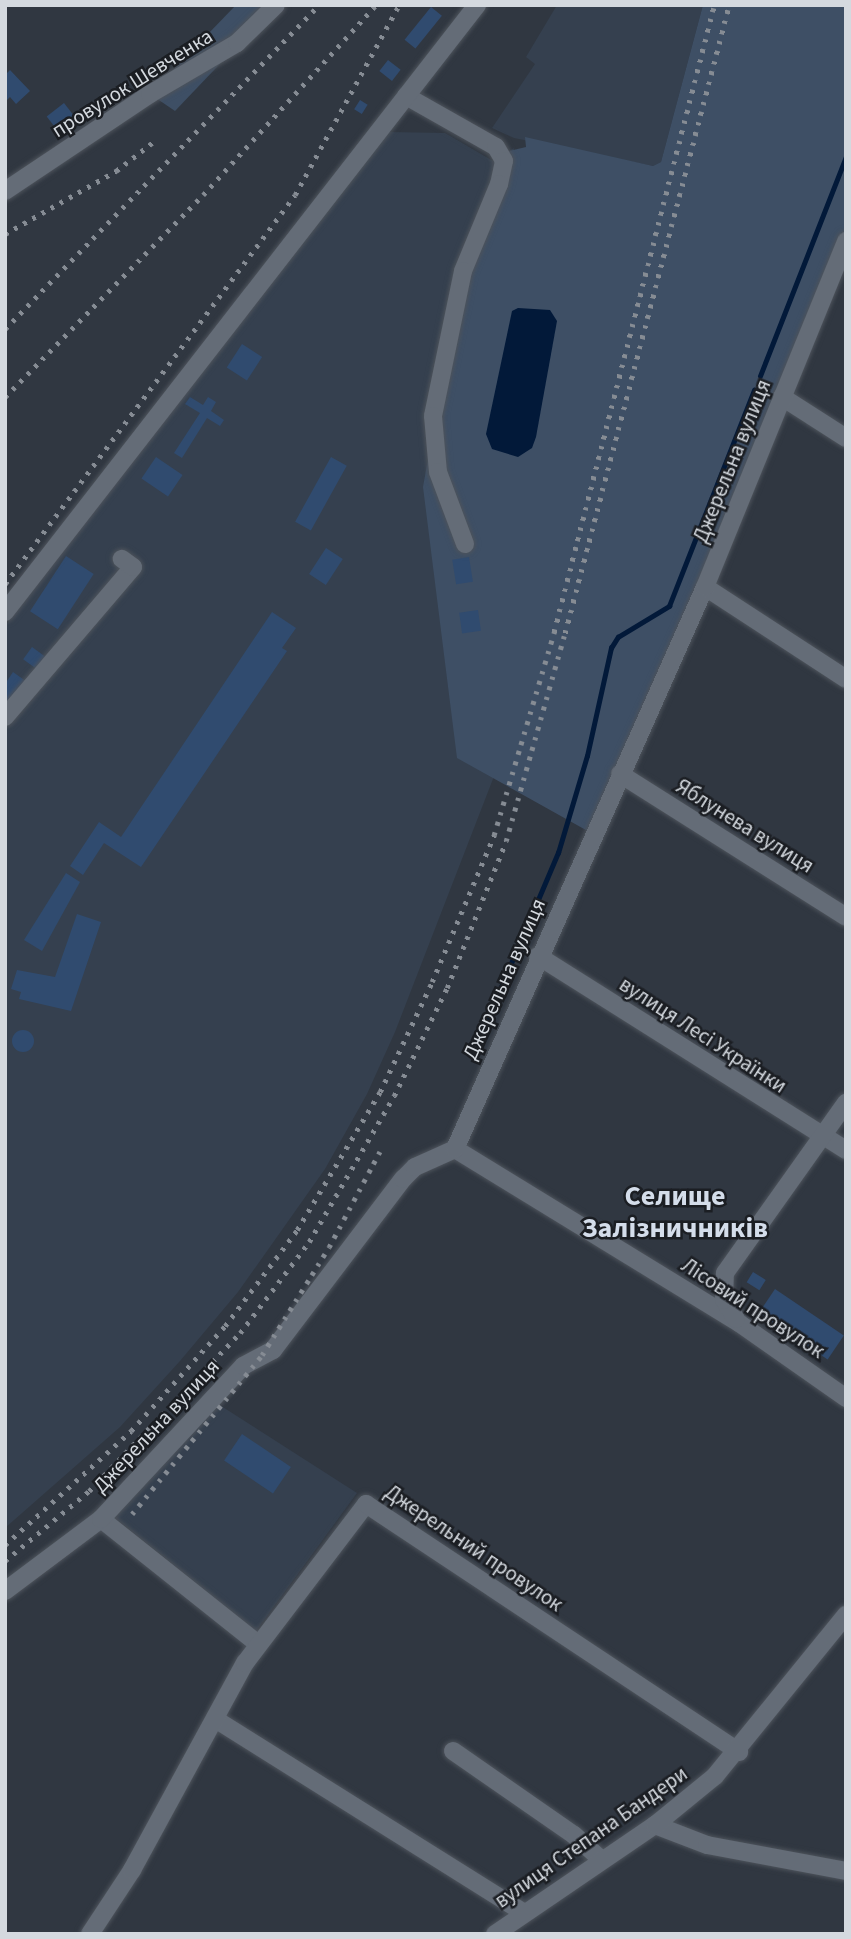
<!DOCTYPE html>
<meta charset="utf-8">
<style>
body{margin:0}
#map{position:relative;width:851px;height:1939px;overflow:hidden;background:#303741;font-family:"Source Sans 3",sans-serif}
div>[style]{position:absolute}
.built>*{inset:0;background:#35404f}
.green>*{inset:0;background:#3e4f65}
.water>*{inset:0;background:#021939}
.stream>*{height:4.5px;margin:-2.25px;padding:0 2.25px;transform-origin:2.25px;border-radius:2.25px;background:#021939}
.building>*{inset:0;background:#304b6f;transform-origin:0 0}
.round{border-radius:50%}
.roads{filter:drop-shadow(0 0 2px #4d535b) drop-shadow(0 0 2px #4d535b)}
.minor>*{height:18px;margin:-9px;padding:0 9px;transform-origin:9px;border-radius:9px;background:#646c77}
.rail>*{height:4.5px;margin-top:-2.25px;transform-origin:0;background:repeating-linear-gradient(90deg,#868c94 0 3.5px,transparent 0 10.5px)}
span{translate:-50% -50%;white-space:nowrap;text-align:center;line-height:1.15;-webkit-text-stroke:5px #1b1e23;paint-order:stroke}
.street-label{font-size:21px;color:#d4d9df}
.district-label{font-size:28px;color:#d4ddea;font-weight:700}
.frame{position:absolute;inset:0;border:7px solid #d4d9df;pointer-events:none}
</style>
<div id="map">
<div class="built">
<div style="clip-path:polygon(557px 5px,703px 5px,661px 162px,653px 166px,514px 138px,492px 128px,535px 64px,526px 57px)"></div>
<div style="clip-path:polygon(388px 132px,445px 133px,493px 161px,514px 148px,498px 766px,395px 1032px,367px 1094px,325px 1169px,238px 1292px,180px 1361px,120px 1427px,5px 1528px,5px 626px)"></div>
<div style="clip-path:polygon(218px 1404px,357px 1493px,256px 1631px,113px 1516px)"></div>
</div>
<div class="green">
<div style="clip-path:polygon(236px 5px,276px 5px,175px 111px,150px 94px)"></div>
<div style="clip-path:polygon(703px 5px,846px 5px,846px 241px,593px 834px,457px 758px,423px 487px,459px 285px,501px 153px,526px 147px,525px 137px,653px 166px,661px 162px)"></div>
</div>
<div class="water">
<div style="clip-path:polygon(518px 308px,550px 310px,557px 321px,536px 437px,532px 448px,518px 457px,492px 449px,486px 434px,512px 311px)"></div>
</div>
<div class="stream">
<div style="left:760px;top:376px;width:236px;rotate:-68.6deg"></div>
<div style="left:481px;top:1034px;width:197px;rotate:-67deg"></div>
<div style="left:558px;top:853px;width:101px;rotate:-73.4deg"></div>
<div style="left:587px;top:756px;width:111px;rotate:-77.5deg"></div>
<div style="left:611px;top:648px;width:13px;rotate:-58deg"></div>
<div style="left:618px;top:637px;width:60px;rotate:-31.3deg"></div>
<div style="left:669px;top:606px;width:232px;rotate:-68.5deg"></div>
</div>
<div class="building">
<div style="left:431px;top:7px;width:14px;height:42px;rotate:39deg"></div>
<div style="left:388px;top:60px;width:16px;height:14px;rotate:38deg"></div>
<div style="clip-path:polygon(10px 70px,30px 91px,16px 104px,10px 97px,5px 102px,5px 75px)"></div>
<div style="left:360px;top:100px;width:9px;height:11px;rotate:32deg"></div>
<div style="left:64px;top:103px;width:18px;height:22px;rotate:52deg"></div>
<div style="left:242px;top:344px;width:24px;height:28px;rotate:33deg"></div>
<div style="clip-path:polygon(190px 397px,203px 405px,208px 397px,216px 402px,211px 411px,224px 420px,220px 426px,207px 418px,182px 458px,174px 453px,200px 413px,185px 404px)"></div>
<div style="left:156px;top:457px;width:32px;height:26px;rotate:34deg"></div>
<div style="left:331px;top:457px;width:18px;height:74px;rotate:29deg"></div>
<div style="left:326px;top:548px;width:20px;height:31px;rotate:33deg"></div>
<div style="left:66px;top:556px;width:33px;height:66px;rotate:33deg"></div>
<div style="left:469px;top:557px;width:25px;height:17px;rotate:81deg"></div>
<div style="left:478px;top:610px;width:21px;height:19px;rotate:82deg"></div>
<div style="clip-path:polygon(272px 612px,296px 628px,282px 648px,287px 651px,141px 867px,104px 843px,83px 875px,70px 866px,99px 822px,121px 837px)"></div>
<div style="left:32px;top:647px;width:17px;height:15px;rotate:36deg"></div>
<div style="clip-path:polygon(13px 672px,27px 682px,5px 704px,5px 684px)"></div>
<div style="clip-path:polygon(66px 873px,80px 882px,42px 951px,24px 940px)"></div>
<div style="clip-path:polygon(77px 914px,101px 922px,71px 1011px,19px 999px,21px 992px,11px 989px,17px 970px,55px 977px)"></div>
<div class="round" style="left:12px;top:1030px;width:22px;height:22px"></div>
<div style="left:753px;top:1272px;width:15px;height:12px;rotate:32deg"></div>
<div style="left:775px;top:1289px;width:83px;height:29px;rotate:34deg"></div>
<div style="left:242px;top:1434px;width:59px;height:32px;rotate:34deg"></div>
</div>
<div class="roads">
<div class="minor">
<div style="left:406px;top:96px;width:103px;rotate:29.5deg"></div>
<div style="left:496px;top:147px;width:16px;rotate:60deg"></div>
<div style="left:504px;top:161px;width:24px;rotate:102deg"></div>
<div style="left:499px;top:184px;width:94px;rotate:112.5deg"></div>
<div style="left:463px;top:271px;width:148px;rotate:101.7deg"></div>
<div style="left:433px;top:416px;width:56px;rotate:84.9deg"></div>
<div style="left:438px;top:472px;width:77px;rotate:69.4deg"></div>
<div style="left:5px;top:191px;width:174px;rotate:-33.8deg"></div>
<div style="left:150px;top:94px;width:101px;rotate:-30.4deg"></div>
<div style="left:237px;top:43px;width:54px;rotate:-44.3deg"></div>
<div style="left:782px;top:397px;width:76px;rotate:32.6deg"></div>
<div style="left:705px;top:587px;width:168px;rotate:33.1deg"></div>
<div style="left:5px;top:612px;width:769px;rotate:-52.13deg"></div>
<div style="left:5px;top:717px;width:197px;rotate:-49.5deg"></div>
<div style="left:133px;top:567px;width:14px;rotate:-144deg"></div>
<div style="left:620px;top:774px;width:267px;rotate:32.3deg"></div>
<div style="left:538px;top:956px;width:364px;rotate:32.2deg"></div>
<div style="left:455px;top:1149px;width:333px;rotate:31.5deg"></div>
<div style="left:739px;top:1323px;width:131px;rotate:35deg"></div>
<div style="left:736px;top:1319px;width:22px;rotate:-122deg"></div>
<div style="left:724px;top:1300px;width:27px;rotate:-88deg"></div>
<div style="left:725px;top:1273px;width:209px;rotate:-54.6deg"></div>
<div style="left:101px;top:1519px;width:201px;rotate:38.5deg"></div>
<div style="left:5px;top:1591px;width:120px;rotate:-36.9deg"></div>
<div style="left:101px;top:1519px;width:209px;rotate:-47.1deg"></div>
<div style="left:243px;top:1366px;width:34px;rotate:-28deg"></div>
<div style="left:273px;top:1350px;width:215px;rotate:-52.8deg"></div>
<div style="left:403px;top:1179px;width:17px;rotate:-45deg"></div>
<div style="left:415px;top:1167px;width:44px;rotate:-24.2deg"></div>
<div style="left:455px;top:1149px;width:615px;rotate:-66.02deg"></div>
<div style="left:705px;top:587px;width:374px;rotate:-67.8deg"></div>
<div style="left:215px;top:1719px;width:363px;rotate:32.1deg"></div>
<div style="left:453px;top:1751px;width:147px;rotate:34.8deg"></div>
<div style="left:574px;top:1835px;width:36px;rotate:42deg"></div>
<div style="left:655px;top:1825px;width:56px;rotate:21deg"></div>
<div style="left:707px;top:1845px;width:141px;rotate:10.6deg"></div>
<div style="left:90px;top:1934px;width:77px;rotate:-56.7deg"></div>
<div style="left:132px;top:1870px;width:236px;rotate:-61.4deg"></div>
<div style="left:245px;top:1663px;width:200px;rotate:-52.7deg"></div>
<div style="left:366px;top:1504px;width:448px;rotate:33.6deg"></div>
<div style="left:495px;top:1934px;width:194px;rotate:-34.3deg"></div>
<div style="left:655px;top:1825px;width:77px;rotate:-39.2deg"></div>
<div style="left:715px;top:1776px;width:208px;rotate:-50.9deg"></div>
</div>
</div>
<div class="rail">
<div style="left:5px;top:234px;width:128px;rotate:-29.6deg"></div>
<div style="left:116px;top:171px;width:52px;rotate:-38deg"></div>
<div style="left:5px;top:329px;width:451px;rotate:-45.9deg"></div>
<div style="left:5px;top:397px;width:283px;rotate:-45.6deg"></div>
<div style="left:203px;top:195px;width:257px;rotate:-47.7deg"></div>
<div style="left:5px;top:584px;width:485px;rotate:-53.3deg"></div>
<div style="left:295px;top:195px;width:217px;rotate:-61.3deg"></div>
<div style="left:132px;top:1514px;width:205px;rotate:-50.7deg"></div>
<div style="left:262px;top:1355px;width:127px;rotate:-58.2deg"></div>
<div style="left:329px;top:1247px;width:109px;rotate:-62deg"></div>
<div style="left:5px;top:1545px;width:170px;rotate:-42.1deg"></div>
<div style="left:131px;top:1431px;width:141px;rotate:-48.2deg"></div>
<div style="left:225px;top:1326px;width:120px;rotate:-53.1deg"></div>
<div style="left:297px;top:1230px;width:161px;rotate:-59deg"></div>
<div style="left:380px;top:1092px;width:122px;rotate:-64.7deg"></div>
<div style="left:432px;top:982px;width:160px;rotate:-67.1deg"></div>
<div style="left:494px;top:835px;width:212px;rotate:-73.5deg"></div>
<div style="left:554px;top:632px;width:647px;rotate:-75.68deg"></div>
<div style="left:5px;top:1561px;width:109px;rotate:-39.8deg"></div>
<div style="left:89px;top:1491px;width:219px;rotate:-46.3deg"></div>
<div style="left:240px;top:1333px;width:114px;rotate:-52.8deg"></div>
<div style="left:309px;top:1242px;width:169px;rotate:-59.8deg"></div>
<div style="left:394px;top:1096px;width:120px;rotate:-63.9deg"></div>
<div style="left:447px;top:988px;width:158px;rotate:-68.1deg"></div>
<div style="left:506px;top:841px;width:216px;rotate:-74.2deg"></div>
<div style="left:565px;top:633px;width:649px;rotate:-75.36deg"></div>
</div>
<div class="street-label">
<span style="left:132px;top:83px;rotate:-32deg">провулок Шевченка</span>
<span style="left:732px;top:461px;rotate:-68deg">Джерельна вулиця</span>
<span style="left:745px;top:826px;rotate:32deg">Яблунева вулиця</span>
<span style="left:504px;top:979px;rotate:-66deg">Джерельна вулиця</span>
<span style="left:703px;top:1035px;rotate:33deg">вулиця Лесі Українки</span>
<span style="left:753px;top:1308px;rotate:33deg">Лісовий провулок</span>
<span style="left:156px;top:1426px;rotate:-47deg">Джерельна вулиця</span>
<span style="left:474px;top:1548px;rotate:34deg">Джерельний провулок</span>
<span style="left:591px;top:1837px;rotate:-35deg">вулиця Степана Бандери</span>
</div>
<div class="district-label">
<span style="left:675px;top:1212px">Селище<br>Залізничників</span>
</div>
<div class="frame"></div>
</div>
